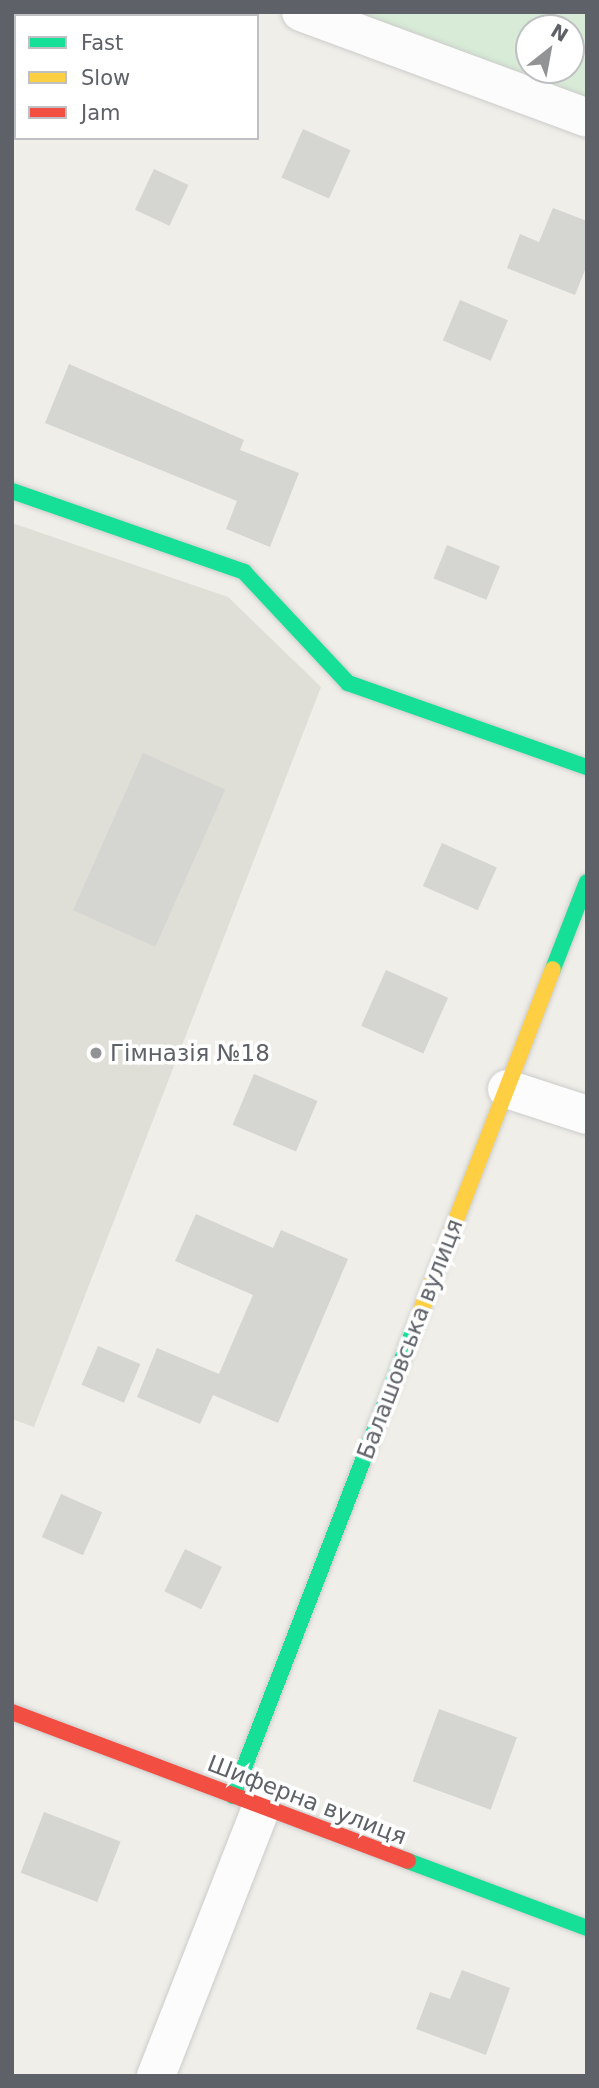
<!DOCTYPE html>
<meta charset="utf-8">
<style>
body{margin:0}
#map{position:relative;width:599px;height:2088px;overflow:hidden;background:#efeee9;font-family:"DejaVu Sans",sans-serif}
div>[style]{position:absolute}
.education>*{inset:0;background:#dfded7}
.green>*{inset:0;background:#d7ebd6}
.building>*{inset:0;background:#d5d5d2;transform-origin:0 0}
.roads{filter:drop-shadow(0 0 2px #cccccb) drop-shadow(0 0 2px #cccccb)}
.street>*{height:38px;margin:-19px;padding:0 19px;transform-origin:19px;border-radius:19px;background:#fdfcfc}
.fast>*{height:16px;margin:-8px;padding:0 8px;transform-origin:8px;border-radius:8px;background:#16e098}
.slow>*{height:16px;margin:-8px;padding:0 8px;transform-origin:8px;border-radius:8px;background:#ffcf43}
.jam>*{height:16px;margin:-8px;padding:0 8px;transform-origin:8px;border-radius:8px;background:#f24e42}
.dots>*{width:19px;height:19px;translate:-50% -50%;box-sizing:border-box;border:4px solid #fff;border-radius:50%}
span{translate:-50% -50%;white-space:nowrap;text-align:center;line-height:1.15;-webkit-text-stroke:7px #fff;paint-order:stroke}
.poi-label{font-size:23px;color:#5e6268}
.left{translate:0 -50%;text-align:left}
.street-label{font-size:23px;color:#5e6268}
.frame{position:absolute;inset:0;border:14px solid #5e6268;pointer-events:none}
.legend{position:absolute;left:14px;top:14px;width:245px;height:126px;box-sizing:border-box;background:#fff;border:2px solid #bfc0c3;margin:0;padding:9px 12px;list-style:none;font-size:21px;color:#5e6268}
.legend li{display:flex;align-items:center;gap:14px;height:35px}
.legend b{width:35px;border:2px solid #bfc0c3}
.north{position:absolute;left:515px;top:14px;width:70px;height:70px;box-sizing:border-box;background:#fff;border:2px solid #bfc0c3;border-radius:50%;rotate:31deg;font-size:19px;font-weight:700;line-height:28px;text-align:center;color:#5e6268}
.north::after{content:'';display:block;margin:auto;width:24px;height:32px;background:#919395;clip-path:polygon(50% 0,100% 100%,50% 72%,0 100%)}
</style>
<div id="map">
<div class="education">
<div style="clip-path:polygon(12px 523px,228px 597px,321px 687px,34px 1427px,12px 1419px)"></div>
</div>
<div class="green">
<div style="clip-path:polygon(evenodd,301px 12px,587px 12px,587px 118px,301px 12px,529px 28px,571px 28px,571px 70px,529px 70px,529px 28px)"></div>
</div>
<div class="building">
<div style="left:303px;top:129px;width:52px;height:53px;rotate:24deg"></div>
<div style="left:154px;top:169px;width:38px;height:45px;rotate:25deg"></div>
<div style="clip-path:polygon(553px 208px,587px 221px,587px 265px,575px 295px,507px 268px,520px 234px,539px 242px)"></div>
<div style="left:460px;top:300px;width:52px;height:44px;rotate:23deg"></div>
<div style="clip-path:polygon(69px 364px,244px 440px,240px 450px,299px 473px,270px 547px,226px 529px,237px 501px,45px 423px)"></div>
<div style="left:447px;top:545px;width:57px;height:36px;rotate:22deg"></div>
<div style="left:143px;top:753px;width:90px;height:172px;rotate:24deg"></div>
<div style="left:442px;top:843px;width:60px;height:47px;rotate:24deg"></div>
<div style="left:386px;top:970px;width:68px;height:61px;rotate:24deg"></div>
<div style="left:254px;top:1074px;width:69px;height:55px;rotate:23deg"></div>
<div style="clip-path:polygon(196px 1214px,273px 1248px,281px 1230px,348px 1259px,278px 1423px,213px 1395px,200px 1424px,137px 1397px,157px 1348px,219px 1374px,253px 1295px,175px 1261px)"></div>
<div style="left:98px;top:1346px;width:46px;height:42px;rotate:23deg"></div>
<div style="left:61px;top:1494px;width:45px;height:47px;rotate:24deg"></div>
<div style="left:185px;top:1549px;width:41px;height:47px;rotate:26deg"></div>
<div style="left:439px;top:1709px;width:83px;height:77px;rotate:20deg"></div>
<div style="left:44px;top:1812px;width:82px;height:65px;rotate:21deg"></div>
<div style="clip-path:polygon(462px 1970px,510px 1988px,486px 2055px,416px 2029px,430px 1992px,450px 1999px)"></div>
</div>
<div class="roads">
<div class="street">
<div style="left:301px;top:12px;width:305px;rotate:20.3deg"></div>
<div style="left:507px;top:1089px;width:84px;rotate:18deg"></div>
<div style="left:156px;top:2076px;width:288px;rotate:-68.6deg"></div>
</div>
<div class="fast">
<div style="left:12px;top:491px;width:246px;rotate:19.2deg"></div>
<div style="left:244px;top:572px;width:152px;rotate:46.9deg"></div>
<div style="left:348px;top:683px;width:253px;rotate:19.4deg"></div>
<div style="left:553px;top:969px;width:93px;rotate:-68.7deg"></div>
<div style="left:233px;top:1796px;width:509px;rotate:-68.83deg"></div>
<div style="left:408px;top:1861px;width:191px;rotate:20.5deg"></div>
</div>
<div class="slow">
<div style="left:417px;top:1321px;width:377px;rotate:-68.9deg"></div>
</div>
<div class="jam">
<div style="left:12px;top:1712px;width:423px;rotate:20.6deg"></div>
</div>
</div>
<div class="dots">
<div style="left:96px;top:1053px;background:#919395"></div>
</div>
<div class="poi-label">
<span class="left" style="left:110px;top:1053px">Гімназія №18</span>
</div>
<div class="street-label">
<span style="left:410px;top:1339px;rotate:-69deg">Балашовська вулиця</span>
<span style="left:307px;top:1800px;rotate:21deg">Шиферна вулиця</span>
</div>
<div class="frame"></div>
<ul class="legend">
<li><b style="height:9px;background:#16e098"></b>Fast</li>
<li><b style="height:9px;background:#ffcf43"></b>Slow</li>
<li><b style="height:9px;background:#f24e42"></b>Jam</li>
</ul>
<div class="north">N</div>
</div>
